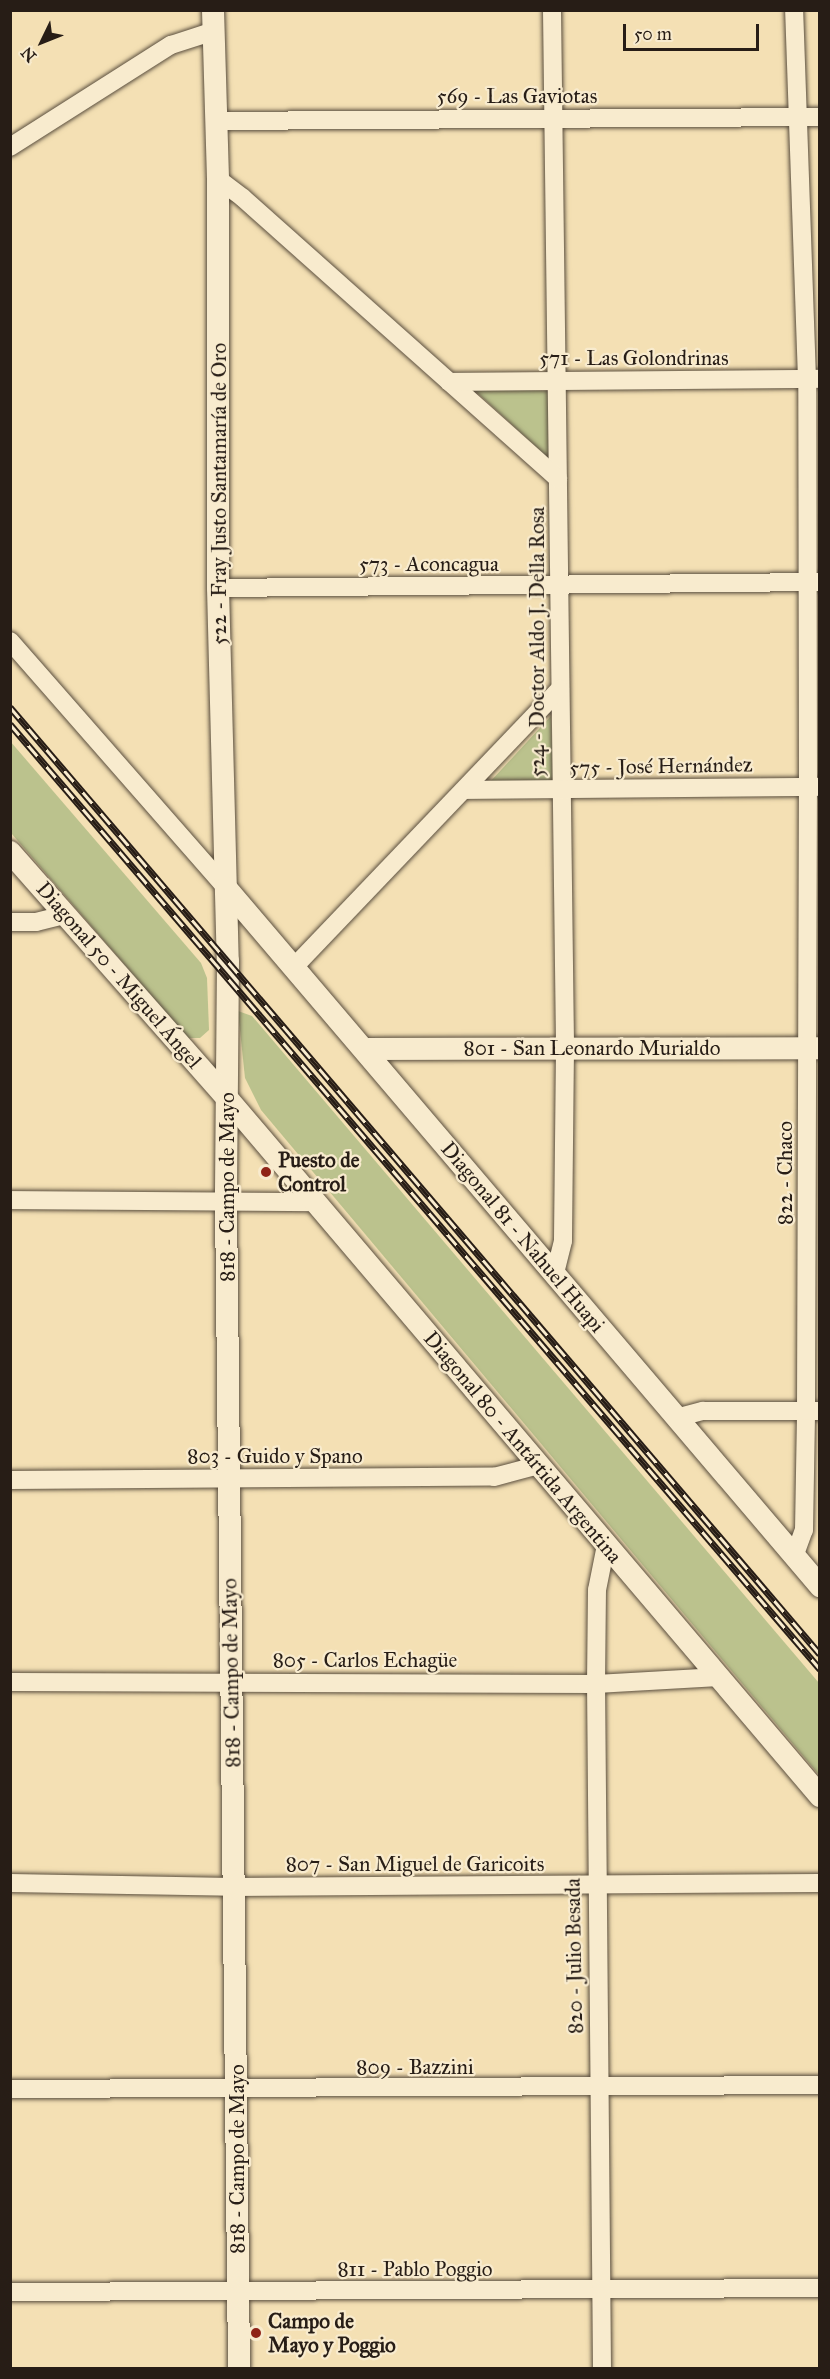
<!DOCTYPE html>
<meta charset="utf-8">
<style>
body{margin:0}
#map{position:relative;width:830px;height:2379px;overflow:hidden;background:#f4e0b4;font-family:"IM FELL Great Primer",serif}
div>[style]{position:absolute}
.green>*{inset:0;background:#bbc28d}
.roads{filter:drop-shadow(0 0 2px #5a4e3e) drop-shadow(0 0 2px #5a4e3e)}
.minor>*{height:18px;margin:-9px;padding:0 9px;transform-origin:9px;border-radius:9px;background:#f8ebce}
.tertiary>*{height:22px;margin:-11px;padding:0 11px;transform-origin:11px;border-radius:11px;background:#f8ebce}
.rail>*{height:7px;margin-top:-3.5px;transform-origin:0;background:repeating-linear-gradient(90deg,#f8ebce 0 14px,#271d16 0 28px);box-sizing:border-box;border-block:2px solid #271d16}
.dots>*{width:16px;height:16px;translate:-50% -50%;box-sizing:border-box;border:3px solid #f8ebce;border-radius:50%}
span{translate:-50% -50%;white-space:nowrap;text-align:center;line-height:1.15;-webkit-text-stroke:4.5px #f8ebce;paint-order:stroke}
.street-label{font-size:21px;color:#271d16}
.poi-label{font-size:21px;color:#271d16;font-weight:700}
.left{translate:0 -50%;text-align:left}
.frame{position:absolute;inset:0;border:12px solid #271d16;pointer-events:none}
.north{position:absolute;left:12px;top:12px;width:60px;height:60px;-webkit-text-stroke:4px #f8ebce;paint-order:stroke;rotate:227deg;font-size:16px;font-weight:700;line-height:24px;text-align:center;color:#271d16}
.north::after{content:'';display:block;margin:auto;width:21px;height:27px;background:#271d16;clip-path:polygon(50% 0,100% 100%,50% 72%,0 100%)}
.scale{position:absolute;left:623px;top:24px;width:136px;height:27px;box-sizing:border-box;border:3px solid #271d16;border-top:0;padding-left:8px;font-size:18px;line-height:21px;white-space:nowrap;color:#271d16;-webkit-text-stroke:4px #f8ebce;paint-order:stroke}
</style>
<div id="map">
<div class="green">
<div style="clip-path:polygon(472px 388px,552px 391px,555px 464px)"></div>
<div style="clip-path:polygon(551px 716px,553px 782px,489px 783px)"></div>
<div style="clip-path:polygon(10px 741px,201px 963px,207px 978px,209px 1030px,200px 1038px,188px 1038px,11px 833px)"></div>
<div style="clip-path:polygon(238px 1011px,252px 1016px,819px 1683px,819px 1775px,261px 1110px,245px 1078px)"></div>
</div>
<div class="roads">
<div class="minor">
<div style="left:552px;top:10px;width:1038px;rotate:89.28deg"></div>
<div style="left:565px;top:1048px;width:193px;rotate:90.6deg"></div>
<div style="left:563px;top:1241px;width:32px;rotate:104deg"></div>
<div style="left:215px;top:121px;width:605px;rotate:-0.38deg"></div>
<div style="left:10px;top:147px;width:191px;rotate:-32.4deg"></div>
<div style="left:171px;top:45px;width:45px;rotate:-18deg"></div>
<div style="left:218px;top:179px;width:31px;rotate:37deg"></div>
<div style="left:243px;top:198px;width:422px;rotate:41.7deg"></div>
<div style="left:449px;top:382px;width:370px;rotate:-0.5deg"></div>
<div style="left:218px;top:588px;width:602px;rotate:-0.57deg"></div>
<div style="left:10px;top:641px;width:328px;rotate:48.8deg"></div>
<div style="left:467px;top:790px;width:351px;rotate:-0.5deg"></div>
<div style="left:10px;top:922px;width:26px"></div>
<div style="left:36px;top:922px;width:30px;rotate:-14deg"></div>
<div style="left:295px;top:966px;width:383px;rotate:-46.3deg"></div>
<div style="left:10px;top:1200px;width:305px;rotate:0.4deg"></div>
<div style="left:676px;top:1418px;width:28px;rotate:-15deg"></div>
<div style="left:703px;top:1411px;width:117px"></div>
<div style="left:10px;top:1480px;width:484px;rotate:-0.4deg"></div>
<div style="left:494px;top:1477px;width:47px;rotate:-14.9deg"></div>
<div style="left:794px;top:1557px;width:29px;rotate:-70deg"></div>
<div style="left:804px;top:1530px;width:119px;rotate:-89deg"></div>
<div style="left:806px;top:1411px;width:624px;rotate:-89.82deg"></div>
<div style="left:808px;top:787px;width:408px;rotate:-90.1deg"></div>
<div style="left:807px;top:379px;width:369px;rotate:-92deg"></div>
<div style="left:10px;top:1682px;width:586px;rotate:0.2deg"></div>
<div style="left:596px;top:1684px;width:123px;rotate:-3.3deg"></div>
<div style="left:10px;top:1883px;width:222px;rotate:1deg"></div>
<div style="left:232px;top:1887px;width:588px;rotate:-0.39deg"></div>
<div style="left:10px;top:2089px;width:810px;rotate:-0.28deg"></div>
<div style="left:10px;top:2292px;width:810px;rotate:-0.28deg"></div>
<div style="left:602px;top:2368px;width:684px;rotate:-90.5deg"></div>
<div style="left:596px;top:1684px;width:94px;rotate:-89.4deg"></div>
<div style="left:597px;top:1590px;width:46px;rotate:-78.7deg"></div>
</div>
<div class="tertiary">
<div style="left:213px;top:10px;width:169px;rotate:88.3deg"></div>
<div style="left:218px;top:179px;width:409px;rotate:90deg"></div>
<div style="left:218px;top:588px;width:373px;rotate:88.5deg"></div>
<div style="left:228px;top:961px;width:241px;rotate:90.5deg"></div>
<div style="left:226px;top:1202px;width:1166px;rotate:89.36deg"></div>
<div style="left:10px;top:852px;width:328px;rotate:48.6deg"></div>
<div style="left:227px;top:1098px;width:916px;rotate:49.65deg"></div>
<div style="left:226px;top:888px;width:917px;rotate:49.6deg"></div>
<div style="left:364px;top:1049px;width:456px;rotate:-0.1deg"></div>
</div>
</div>
<div class="rail">
<div style="left:10px;top:707px;width:1246px;rotate:49.46deg"></div>
<div style="left:10px;top:724px;width:1245px;rotate:49.4deg"></div>
</div>
<div class="dots">
<div style="left:266px;top:1172px;background:#8f2418"></div>
<div style="left:256px;top:2333px;background:#8f2418"></div>
</div>
<div class="street-label">
<span style="left:517px;top:96px">569 - Las Gaviotas</span>
<span style="left:634px;top:358px">571 - Las Golondrinas</span>
<span style="left:219px;top:494px;rotate:-90deg">522 - Fray Justo Santamaría de Oro</span>
<span style="left:429px;top:564px">573 - Aconcagua</span>
<span style="left:537px;top:642px;rotate:-90deg">524 - Doctor Aldo J. Della Rosa</span>
<span style="left:661px;top:766px;rotate:-1deg">575 - José Hernández</span>
<span style="left:119px;top:975px;rotate:49deg">Diagonal 50 - Miguel Ángel</span>
<span style="left:592px;top:1048px">801 - San Leonardo Murialdo</span>
<span style="left:785px;top:1173px;rotate:-90deg">822 - Chaco</span>
<span style="left:227px;top:1187px;rotate:-90deg">818 - Campo de Mayo</span>
<span style="left:523px;top:1237px;rotate:50deg">Diagonal 81 - Nahuel Huapi</span>
<span style="left:523px;top:1447px;rotate:50deg">Diagonal 80 - Antártida Argentina</span>
<span style="left:275px;top:1456px">803 - Guido y Spano</span>
<span style="left:365px;top:1660px">805 - Carlos Echagüe</span>
<span style="left:231px;top:1673px;rotate:-91deg">818 - Campo de Mayo</span>
<span style="left:415px;top:1864px">807 - San Miguel de Garicoits</span>
<span style="left:574px;top:1956px;rotate:-91deg">820 - Julio Besada</span>
<span style="left:415px;top:2067px">809 - Bazzini</span>
<span style="left:237px;top:2159px;rotate:-90deg">818 - Campo de Mayo</span>
<span style="left:415px;top:2269px">811 - Pablo Poggio</span>
</div>
<div class="poi-label">
<span class="left" style="left:278px;top:1172px">Puesto de<br>Control</span>
<span class="left" style="left:268px;top:2333px">Campo de<br>Mayo y Poggio</span>
</div>
<div class="frame"></div>
<div class="north">N</div>
<div class="scale">50 m</div>
</div>
